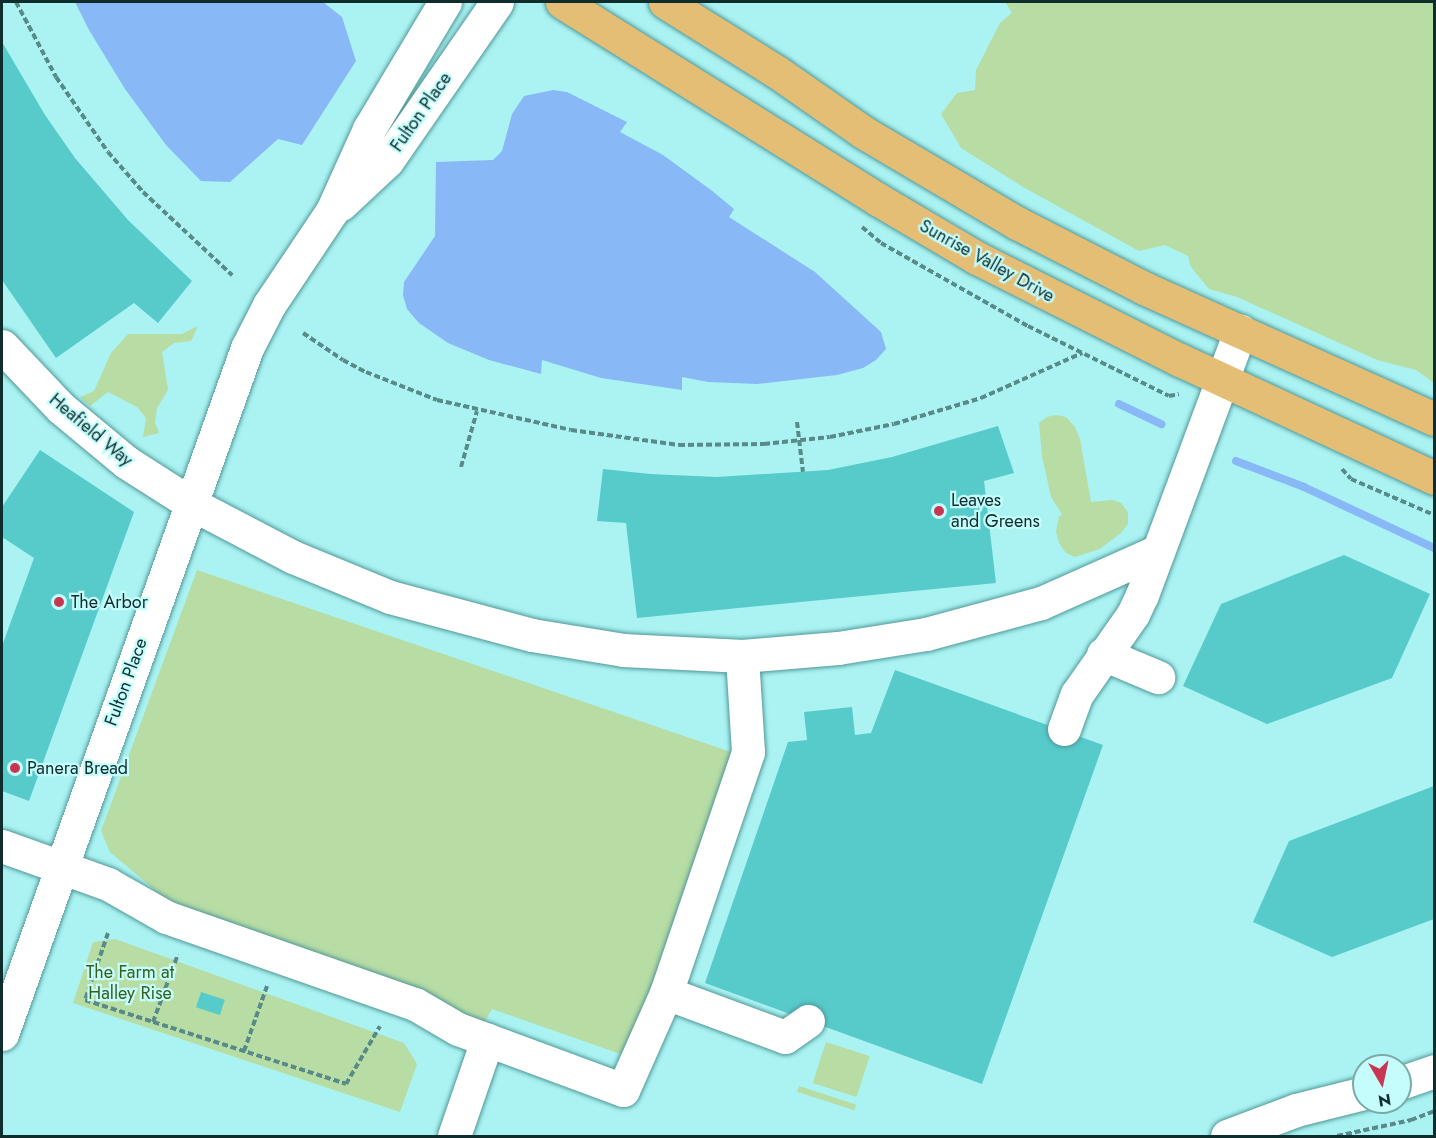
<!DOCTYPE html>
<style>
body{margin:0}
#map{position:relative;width:1436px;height:1138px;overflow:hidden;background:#aaf3f2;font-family:Jost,sans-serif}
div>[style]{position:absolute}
.green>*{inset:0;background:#b7dca4;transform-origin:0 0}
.water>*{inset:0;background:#88b8f6}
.stream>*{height:8px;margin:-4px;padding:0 4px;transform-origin:4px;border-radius:4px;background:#88b8f6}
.building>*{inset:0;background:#57caca;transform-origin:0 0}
.path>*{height:4px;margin-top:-2px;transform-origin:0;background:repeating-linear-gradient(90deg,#588a8a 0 6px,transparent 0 9px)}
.roads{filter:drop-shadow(0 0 2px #519898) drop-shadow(0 0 2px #519898)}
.minor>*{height:33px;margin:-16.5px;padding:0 16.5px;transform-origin:16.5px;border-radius:16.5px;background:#fff}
.major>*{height:33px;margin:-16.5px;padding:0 16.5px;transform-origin:16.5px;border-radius:16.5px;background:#e5be76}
.dots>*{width:16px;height:16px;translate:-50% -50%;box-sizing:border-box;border:3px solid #c4fdfc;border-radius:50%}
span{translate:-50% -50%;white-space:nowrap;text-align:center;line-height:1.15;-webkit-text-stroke:4.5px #c4fdfc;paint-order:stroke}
.street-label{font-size:18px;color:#0f2d2d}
.poi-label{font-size:18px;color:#0f2d2d}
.left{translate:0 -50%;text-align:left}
.park-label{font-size:18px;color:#37601c}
.frame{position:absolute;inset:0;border:3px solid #0f2d2d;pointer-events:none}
.north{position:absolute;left:1352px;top:1054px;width:60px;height:60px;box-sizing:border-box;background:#c4fdfc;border:2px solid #7caaa9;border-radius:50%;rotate:171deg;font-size:16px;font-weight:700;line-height:24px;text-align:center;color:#0f2d2d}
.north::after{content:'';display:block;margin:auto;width:21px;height:27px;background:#c83751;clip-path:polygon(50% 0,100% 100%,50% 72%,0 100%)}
</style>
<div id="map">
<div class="green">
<div style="clip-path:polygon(1005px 2px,1434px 2px,1434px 383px,1416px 370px,1377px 360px,1237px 297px,1209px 289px,1191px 267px,1188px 256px,1165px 245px,1139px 251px,1023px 187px,961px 148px,941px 114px,957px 93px,975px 90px,976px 70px,1000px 23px,1012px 13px)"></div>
<div style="clip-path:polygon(198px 326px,191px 341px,174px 343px,162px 352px,168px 390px,157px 408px,155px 422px,159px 433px,143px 437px,146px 418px,137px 407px,108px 392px,90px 406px,80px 397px,94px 391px,111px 353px,128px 334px,182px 334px)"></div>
<div style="clip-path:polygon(1056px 415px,1066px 417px,1075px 427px,1080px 439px,1091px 502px,1113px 500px,1121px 503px,1128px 512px,1128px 524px,1121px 533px,1100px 549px,1075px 557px,1066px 553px,1059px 543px,1056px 531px,1059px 517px,1062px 514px,1051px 497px,1042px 456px,1039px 423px,1047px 417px)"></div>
<div style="clip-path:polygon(197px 570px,734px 753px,629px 1057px,492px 1009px,484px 1023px,169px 902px,110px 852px,101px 831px)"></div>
<div style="clip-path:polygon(115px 939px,404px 1043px,417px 1064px,400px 1112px,73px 1003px,93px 942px)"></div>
<div style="left:826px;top:1042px;width:46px;height:43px;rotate:18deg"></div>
<div style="left:799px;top:1086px;width:60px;height:6px;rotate:18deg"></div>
</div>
<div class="water">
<div style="clip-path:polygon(75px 2px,323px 2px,342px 17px,356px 61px,302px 145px,278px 139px,230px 182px,201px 181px,166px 145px,125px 89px,89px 30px)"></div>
<div style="clip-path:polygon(553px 90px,567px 92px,627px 122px,620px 132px,663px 155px,711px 190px,734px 209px,729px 217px,815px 272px,881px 332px,886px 349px,876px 360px,863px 368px,837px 375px,757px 384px,708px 382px,682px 377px,682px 390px,601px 378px,542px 360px,541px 374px,489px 360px,448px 343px,419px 323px,407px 309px,403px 295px,404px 282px,435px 236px,436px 162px,493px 160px,502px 151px,512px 114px,524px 96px)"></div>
</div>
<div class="stream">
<div style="left:1119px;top:404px;width:47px;rotate:25.5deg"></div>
<div style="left:1236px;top:461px;width:73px;rotate:20.9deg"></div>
<div style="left:1304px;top:487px;width:144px;rotate:25.1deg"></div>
</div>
<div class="building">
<div style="clip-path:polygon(2px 42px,45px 115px,75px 158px,128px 220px,192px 281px,158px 323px,134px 303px,56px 358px,2px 280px)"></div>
<div style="clip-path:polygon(998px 426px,1014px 473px,984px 481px,996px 583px,637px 618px,626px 523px,597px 521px,603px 469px,650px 474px,717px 477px,828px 470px,892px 457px)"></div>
<div style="clip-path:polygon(40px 450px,134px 512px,29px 801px,2px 791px,2px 646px,34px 558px,2px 537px,2px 507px)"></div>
<div style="clip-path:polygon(1344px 555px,1430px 594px,1392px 678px,1267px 724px,1183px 686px,1221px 604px)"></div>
<div style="clip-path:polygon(895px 670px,1103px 745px,982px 1084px,705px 983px,788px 742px,807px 740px,804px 712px,852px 707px,855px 735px,871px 733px)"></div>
<div style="clip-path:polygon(1434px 786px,1434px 919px,1332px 957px,1253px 922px,1289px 841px)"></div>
<div style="left:201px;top:992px;width:25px;height:16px;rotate:18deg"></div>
</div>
<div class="path">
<div style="left:16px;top:2px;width:85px;rotate:61.9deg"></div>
<div style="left:56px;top:77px;width:91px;rotate:55.3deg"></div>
<div style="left:108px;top:152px;width:53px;rotate:48.8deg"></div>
<div style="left:143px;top:192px;width:122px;rotate:43deg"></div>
<div style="left:862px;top:227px;width:25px;rotate:40deg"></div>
<div style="left:881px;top:243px;width:169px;rotate:29.5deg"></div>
<div style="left:1028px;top:326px;width:157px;rotate:26.4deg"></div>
<div style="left:1169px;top:396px;width:10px;rotate:-11deg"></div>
<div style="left:303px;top:333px;width:48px;rotate:34deg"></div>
<div style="left:343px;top:360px;width:26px;rotate:28deg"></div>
<div style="left:366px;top:372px;width:76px;rotate:21.5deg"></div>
<div style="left:437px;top:400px;width:137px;rotate:12.6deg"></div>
<div style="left:571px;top:430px;width:109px;rotate:7.9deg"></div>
<div style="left:679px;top:445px;width:85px;rotate:-0.7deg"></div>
<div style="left:764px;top:444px;width:66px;rotate:-6.1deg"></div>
<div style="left:830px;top:437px;width:65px;rotate:-11.5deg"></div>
<div style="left:894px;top:424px;width:91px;rotate:-16.6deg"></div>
<div style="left:981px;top:398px;width:111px;rotate:-24deg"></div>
<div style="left:797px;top:422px;width:50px;rotate:83.2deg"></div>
<div style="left:461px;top:467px;width:58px;rotate:-74.1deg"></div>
<div style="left:1342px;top:469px;width:13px;rotate:48deg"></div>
<div style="left:1351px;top:479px;width:90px;rotate:23.4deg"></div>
<div style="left:108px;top:933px;width:71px;rotate:108.9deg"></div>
<div style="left:85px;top:1000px;width:274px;rotate:17.8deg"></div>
<div style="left:346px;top:1084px;width:67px;rotate:-59.6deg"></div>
<div style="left:153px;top:1022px;width:72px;rotate:-69.8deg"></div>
<div style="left:244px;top:1051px;width:69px;rotate:-70.5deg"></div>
<div style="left:1337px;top:1136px;width:76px;rotate:-12.2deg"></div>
<div style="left:1411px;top:1120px;width:25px;rotate:-21deg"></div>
</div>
<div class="roads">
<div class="minor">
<div style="left:341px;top:204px;width:63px;rotate:-43.1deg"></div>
<div style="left:387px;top:161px;width:193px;rotate:-55.3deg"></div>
<div style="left:2px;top:346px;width:86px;rotate:46.4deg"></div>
<div style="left:61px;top:408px;width:85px;rotate:39.7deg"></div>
<div style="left:126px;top:462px;width:76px;rotate:32.6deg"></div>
<div style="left:190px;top:503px;width:116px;rotate:27.7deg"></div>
<div style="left:293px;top:557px;width:105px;rotate:22.4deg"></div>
<div style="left:390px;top:597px;width:147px;rotate:15deg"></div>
<div style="left:532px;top:635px;width:93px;rotate:9.3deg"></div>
<div style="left:624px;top:650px;width:118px;rotate:2.9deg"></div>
<div style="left:1103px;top:654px;width:60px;rotate:22.7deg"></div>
<div style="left:1064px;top:729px;width:37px;rotate:-70deg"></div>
<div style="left:1077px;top:694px;width:98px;rotate:-55deg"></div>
<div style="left:1133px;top:614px;width:21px;rotate:-65deg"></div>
<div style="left:1142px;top:595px;width:282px;rotate:-69.6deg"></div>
<div style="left:2px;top:846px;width:113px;rotate:19.7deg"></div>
<div style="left:108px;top:884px;width:67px;rotate:29.6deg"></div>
<div style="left:166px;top:917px;width:264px;rotate:19.3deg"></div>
<div style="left:415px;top:1004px;width:50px;rotate:30.2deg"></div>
<div style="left:458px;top:1029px;width:176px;rotate:20.3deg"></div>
<div style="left:623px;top:1090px;width:106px;rotate:-66.1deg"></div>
<div style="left:666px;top:993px;width:255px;rotate:-71.2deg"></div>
<div style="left:748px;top:752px;width:96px;rotate:-93.6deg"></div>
<div style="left:742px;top:656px;width:96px;rotate:-4.8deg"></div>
<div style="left:838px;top:648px;width:89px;rotate:-9deg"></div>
<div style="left:926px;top:634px;width:119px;rotate:-15.1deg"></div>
<div style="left:1041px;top:603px;width:128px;rotate:-24deg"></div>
<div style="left:666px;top:993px;width:127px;rotate:20.3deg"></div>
<div style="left:785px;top:1037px;width:28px;rotate:-35deg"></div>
<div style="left:2px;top:1034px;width:728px;rotate:-70.35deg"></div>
<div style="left:247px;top:348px;width:48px;rotate:-62.9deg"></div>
<div style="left:269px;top:305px;width:113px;rotate:-56.2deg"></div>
<div style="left:332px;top:211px;width:90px;rotate:-65.7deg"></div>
<div style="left:369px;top:129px;width:148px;rotate:-59.1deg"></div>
<div style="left:1400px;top:1083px;width:36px;rotate:-19deg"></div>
<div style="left:454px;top:1136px;width:102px;rotate:-71deg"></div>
<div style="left:1227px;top:1136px;width:74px;rotate:-20.6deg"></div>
<div style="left:1296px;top:1110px;width:70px;rotate:-14deg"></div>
</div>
<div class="major">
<div style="left:562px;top:2px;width:374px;rotate:32deg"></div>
<div style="left:879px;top:200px;width:114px;rotate:30.6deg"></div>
<div style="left:977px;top:258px;width:227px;rotate:26.7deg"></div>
<div style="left:1180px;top:360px;width:280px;rotate:24.9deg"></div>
<div style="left:665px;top:2px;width:132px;rotate:32deg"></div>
<div style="left:777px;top:72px;width:105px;rotate:34.9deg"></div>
<div style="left:863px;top:132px;width:179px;rotate:30.6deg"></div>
<div style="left:1017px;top:223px;width:143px;rotate:27.1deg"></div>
<div style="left:1144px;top:288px;width:318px;rotate:24.3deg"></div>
</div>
</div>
<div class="dots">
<div style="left:939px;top:511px;background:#c83751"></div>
<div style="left:59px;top:602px;background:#c83751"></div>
<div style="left:15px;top:768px;background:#c83751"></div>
</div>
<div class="street-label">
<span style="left:421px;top:112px;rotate:-55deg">Fulton Place</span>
<span style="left:987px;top:261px;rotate:29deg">Sunrise Valley Drive</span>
<span style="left:91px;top:430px;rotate:40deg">Heafield Way</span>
<span style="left:126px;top:682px;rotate:-70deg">Fulton Place</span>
</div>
<div class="poi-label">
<span class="left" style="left:951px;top:511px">Leaves<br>and Greens</span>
<span class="left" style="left:71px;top:602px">The Arbor</span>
<span class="left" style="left:27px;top:768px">Panera Bread</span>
</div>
<div class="park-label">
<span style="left:130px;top:983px">The Farm at<br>Halley Rise</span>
</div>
<div class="frame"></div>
<div class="north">N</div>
</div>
